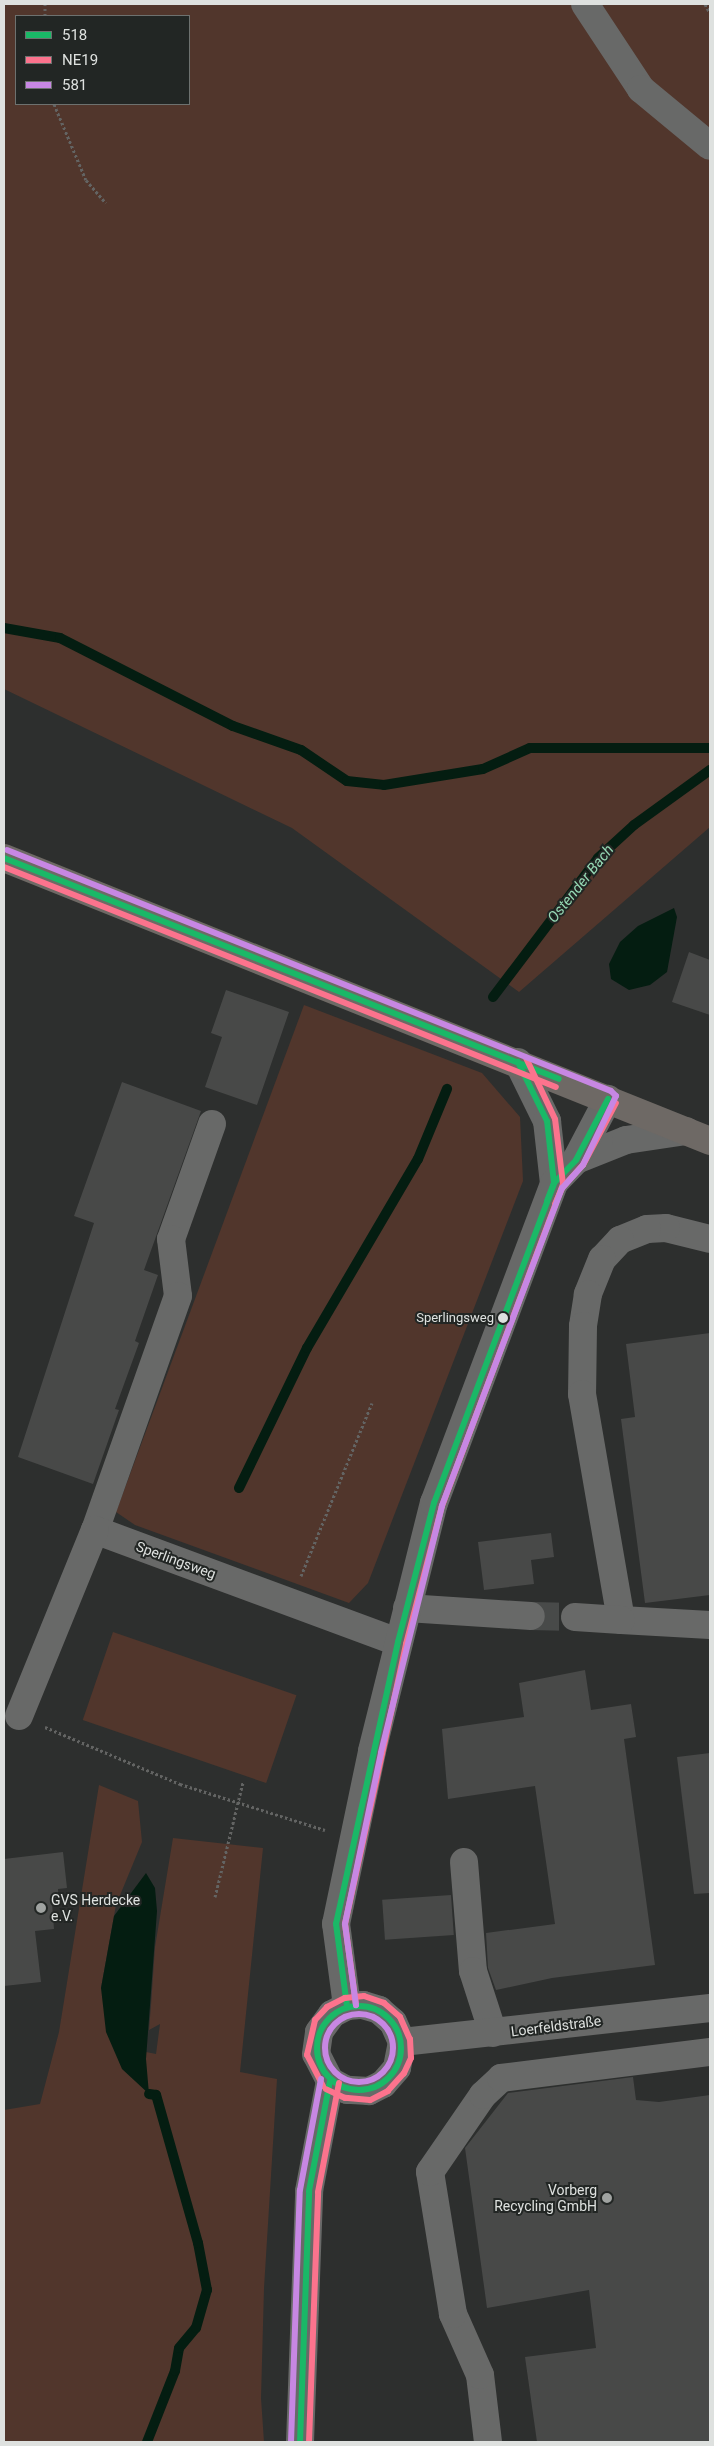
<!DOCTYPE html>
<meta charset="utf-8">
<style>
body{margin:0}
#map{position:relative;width:714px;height:2446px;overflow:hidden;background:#2d2f2e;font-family:Roboto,sans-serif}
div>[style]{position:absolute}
.green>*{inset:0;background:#51362c;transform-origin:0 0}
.water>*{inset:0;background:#041d11}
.stream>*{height:10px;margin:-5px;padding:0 5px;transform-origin:5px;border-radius:5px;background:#041d11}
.building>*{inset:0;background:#484948;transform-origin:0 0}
.minor-tunnel>*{height:28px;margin-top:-14px;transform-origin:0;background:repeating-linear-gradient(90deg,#484a49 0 28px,transparent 0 42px)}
.path>*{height:3px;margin-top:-1.5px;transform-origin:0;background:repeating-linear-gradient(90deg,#636463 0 2.5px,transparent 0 5px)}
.minor>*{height:28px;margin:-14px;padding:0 14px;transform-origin:14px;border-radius:14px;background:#686968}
.major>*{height:28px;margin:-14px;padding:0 14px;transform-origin:14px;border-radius:14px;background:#6e6965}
.bus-1>*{height:6px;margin:-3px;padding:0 3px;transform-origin:3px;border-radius:3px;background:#1ab867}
.bus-1>.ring{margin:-3px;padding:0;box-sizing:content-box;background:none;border:6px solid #1ab867;border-radius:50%}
.bus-2>*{height:6px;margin:-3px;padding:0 3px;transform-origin:3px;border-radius:3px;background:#fc738d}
.bus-3>*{height:6px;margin:-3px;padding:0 3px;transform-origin:3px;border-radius:3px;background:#c787e3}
.bus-3>.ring{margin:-3px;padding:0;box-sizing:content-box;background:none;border:6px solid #c787e3;border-radius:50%}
.dots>*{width:14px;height:14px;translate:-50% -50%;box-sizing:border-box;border:2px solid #222624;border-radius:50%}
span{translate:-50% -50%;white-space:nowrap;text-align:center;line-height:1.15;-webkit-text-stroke:4px #222624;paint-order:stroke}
.bus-label{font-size:13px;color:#dee1df}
.right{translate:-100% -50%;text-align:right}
.street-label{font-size:14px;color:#dee1df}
.poi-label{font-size:14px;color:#dee1df}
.left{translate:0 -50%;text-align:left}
.water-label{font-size:15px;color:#96d9b5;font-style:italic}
.frame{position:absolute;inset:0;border:5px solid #dee1df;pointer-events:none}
.legend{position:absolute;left:15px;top:15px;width:175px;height:90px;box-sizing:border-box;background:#222624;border:1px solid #6d716f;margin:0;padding:6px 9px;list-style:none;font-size:15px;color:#dee1df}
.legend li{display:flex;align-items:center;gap:10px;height:25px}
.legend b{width:25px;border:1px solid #6d716f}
</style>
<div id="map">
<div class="green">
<div style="clip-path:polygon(evenodd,4px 4px,710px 4px,710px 827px,519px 992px,292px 828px,4px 689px,4px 4px,16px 16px,189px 16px,189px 104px,16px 104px,16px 16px)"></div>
<div style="clip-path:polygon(304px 1005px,482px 1073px,520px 1117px,523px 1181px,368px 1583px,349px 1603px,135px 1525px,116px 1512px)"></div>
<div style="left:113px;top:1632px;width:194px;height:93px;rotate:19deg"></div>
<div style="clip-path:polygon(99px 1785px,138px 1801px,142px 1842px,116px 1905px,101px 1988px,136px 2050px,156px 2054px,160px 2024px,149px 2030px,151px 2005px,155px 1947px,173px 1838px,263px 1848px,240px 2072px,277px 2079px,264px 2288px,261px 2398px,264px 2442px,4px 2442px,4px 2110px,40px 2104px,59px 2032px)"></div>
</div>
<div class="water">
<div style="clip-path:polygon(674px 908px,677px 917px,667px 972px,650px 985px,629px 990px,611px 979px,609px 964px,620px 942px,638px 926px)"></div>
<div style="clip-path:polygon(146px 1873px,155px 1888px,157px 1911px,146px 2059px,149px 2094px,122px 2069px,106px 2032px,101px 1988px,114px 1916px)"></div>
</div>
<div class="stream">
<div style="left:4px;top:628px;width:57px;rotate:10.1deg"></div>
<div style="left:60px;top:638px;width:194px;rotate:27deg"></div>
<div style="left:233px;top:726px;width:72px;rotate:19.4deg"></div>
<div style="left:301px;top:750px;width:55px;rotate:34deg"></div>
<div style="left:347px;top:781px;width:37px;rotate:6deg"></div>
<div style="left:384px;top:785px;width:100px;rotate:-9.2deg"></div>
<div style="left:483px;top:769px;width:51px;rotate:-24.1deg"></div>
<div style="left:530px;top:748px;width:180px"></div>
<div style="left:493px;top:997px;width:174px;rotate:-52.9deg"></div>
<div style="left:598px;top:858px;width:49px;rotate:-42.5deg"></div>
<div style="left:634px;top:825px;width:94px;rotate:-35.9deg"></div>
<div style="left:239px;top:1488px;width:156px;rotate:-64.1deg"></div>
<div style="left:307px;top:1348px;width:219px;rotate:-59.6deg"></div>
<div style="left:418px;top:1159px;width:76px;rotate:-67.5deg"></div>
<div style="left:147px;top:2442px;width:76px;rotate:-68.5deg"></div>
<div style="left:175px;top:2371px;width:23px;rotate:-80deg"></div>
<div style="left:179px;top:2348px;width:26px;rotate:-50deg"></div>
<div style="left:196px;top:2328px;width:40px;rotate:-74deg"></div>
<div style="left:207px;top:2290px;width:48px;rotate:-100.8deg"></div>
<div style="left:198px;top:2243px;width:154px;rotate:-105.8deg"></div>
<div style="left:156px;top:2095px;width:7px;rotate:-172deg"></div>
</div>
<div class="building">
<div style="clip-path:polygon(689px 952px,710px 960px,710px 1015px,672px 1002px)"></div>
<div style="clip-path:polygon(226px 990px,289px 1012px,257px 1105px,205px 1087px,222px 1037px,211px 1033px)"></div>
<div style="clip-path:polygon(122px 1082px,201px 1111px,144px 1270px,158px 1275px,135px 1341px,139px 1343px,115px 1409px,119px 1410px,93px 1484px,18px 1457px,94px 1223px,74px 1216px)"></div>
<div style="clip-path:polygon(710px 1333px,710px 1595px,645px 1603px,621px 1419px,635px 1417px,626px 1344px)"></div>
<div style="clip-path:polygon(551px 1533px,554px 1557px,531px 1560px,534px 1584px,484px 1590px,478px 1542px)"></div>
<div style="clip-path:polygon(585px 1670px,591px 1710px,631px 1704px,636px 1737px,624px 1739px,655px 1965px,552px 1978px,496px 1990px,488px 1968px,486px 1933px,555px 1924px,535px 1786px,448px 1799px,442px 1729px,524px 1717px,519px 1683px)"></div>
<div style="clip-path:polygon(710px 1753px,710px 1893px,694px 1894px,677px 1757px)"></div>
<div style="clip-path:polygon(63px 1852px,67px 1888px,58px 1889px,59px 1902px,52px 1903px,54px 1929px,35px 1931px,41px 1982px,4px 1986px,4px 1859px)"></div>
<div style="left:451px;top:1895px;width:40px;height:69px;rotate:86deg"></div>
<div style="clip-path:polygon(633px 2077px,636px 2100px,659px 2102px,710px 2095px,710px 2442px,537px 2442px,525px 2357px,596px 2348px,589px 2290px,487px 2308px,465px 2148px,508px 2093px)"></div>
</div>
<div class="minor-tunnel">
<div style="left:531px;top:1616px;width:44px;rotate:1.3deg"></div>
</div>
<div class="path">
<div style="left:705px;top:4px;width:10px;rotate:61deg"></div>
<div style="left:45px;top:16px;width:12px;rotate:-90deg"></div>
<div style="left:54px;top:104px;width:82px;rotate:67.2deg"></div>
<div style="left:86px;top:180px;width:30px;rotate:49deg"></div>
<div style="left:301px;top:1576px;width:187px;rotate:-67.7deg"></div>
<div style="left:45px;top:1727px;width:147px;rotate:22.9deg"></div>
<div style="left:180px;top:1784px;width:152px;rotate:17.6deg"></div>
<div style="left:215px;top:1897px;width:118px;rotate:-76.3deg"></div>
</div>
<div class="minor">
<div style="left:585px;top:4px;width:102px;rotate:56.6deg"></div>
<div style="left:641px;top:89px;width:89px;rotate:39.6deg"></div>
<div style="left:518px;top:1062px;width:66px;rotate:63.8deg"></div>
<div style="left:547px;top:1121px;width:62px;rotate:83.6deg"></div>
<div style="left:212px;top:1124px;width:122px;rotate:109.6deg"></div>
<div style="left:171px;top:1239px;width:57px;rotate:83deg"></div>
<div style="left:178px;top:1296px;width:248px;rotate:109.5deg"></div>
<div style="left:95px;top:1530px;width:323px;rotate:20.3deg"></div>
<div style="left:576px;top:1160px;width:54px;rotate:-21.8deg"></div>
<div style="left:626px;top:1140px;width:61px;rotate:-8.5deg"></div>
<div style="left:710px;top:1239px;width:45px;rotate:-166deg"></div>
<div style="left:666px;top:1228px;width:19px;rotate:177deg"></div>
<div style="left:647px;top:1229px;width:29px;rotate:158deg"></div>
<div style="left:620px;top:1240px;width:26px;rotate:133deg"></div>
<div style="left:602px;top:1259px;width:38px;rotate:112deg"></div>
<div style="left:588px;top:1294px;width:32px;rotate:99deg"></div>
<div style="left:583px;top:1326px;width:68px;rotate:90.8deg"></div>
<div style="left:582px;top:1394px;width:229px;rotate:80.2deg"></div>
<div style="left:621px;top:1620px;width:89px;rotate:3.2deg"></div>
<div style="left:407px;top:1608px;width:124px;rotate:3.7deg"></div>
<div style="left:575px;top:1617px;width:46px;rotate:3.7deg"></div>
<div style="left:19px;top:1716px;width:201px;rotate:-67.8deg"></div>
<div style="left:464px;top:1862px;width:109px;rotate:85.3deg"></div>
<div style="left:473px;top:1971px;width:65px;rotate:72.1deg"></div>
<div style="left:347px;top:2006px;width:83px;rotate:-97.6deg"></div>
<div style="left:336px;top:1924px;width:177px;rotate:-78.2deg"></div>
<div style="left:372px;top:1751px;width:256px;rotate:-76deg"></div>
<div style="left:434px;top:1503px;width:342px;rotate:-69.4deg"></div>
<div style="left:554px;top:1183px;width:32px;rotate:-46deg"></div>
<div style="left:576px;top:1160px;width:69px;rotate:-62.3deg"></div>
<div style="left:402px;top:2042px;width:310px;rotate:-6.3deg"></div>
<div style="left:300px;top:2442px;width:251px;rotate:-87.9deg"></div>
<div style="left:309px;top:2191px;width:112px;rotate:-79.2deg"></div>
<div style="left:330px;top:2081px;width:30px;rotate:-117deg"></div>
<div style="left:316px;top:2054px;width:22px;rotate:-82deg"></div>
<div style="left:319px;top:2032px;width:22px;rotate:-54deg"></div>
<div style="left:332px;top:2014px;width:17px;rotate:-28deg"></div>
<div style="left:347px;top:2006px;width:16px;rotate:-4deg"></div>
<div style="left:363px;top:2005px;width:17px;rotate:17deg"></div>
<div style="left:379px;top:2010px;width:18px;rotate:41deg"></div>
<div style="left:393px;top:2022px;width:22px;rotate:66deg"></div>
<div style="left:402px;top:2042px;width:26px;rotate:101deg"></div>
<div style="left:397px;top:2068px;width:21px;rotate:131deg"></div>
<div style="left:383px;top:2084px;width:16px;rotate:153deg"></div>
<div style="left:369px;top:2091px;width:22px;rotate:-177deg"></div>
<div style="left:347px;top:2090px;width:19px;rotate:-152deg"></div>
<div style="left:488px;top:2442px;width:67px;rotate:-96.8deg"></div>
<div style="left:480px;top:2375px;width:67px;rotate:-113.9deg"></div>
<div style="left:453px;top:2314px;width:144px;rotate:-99.2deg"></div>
<div style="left:430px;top:2172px;width:93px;rotate:-55.5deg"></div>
<div style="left:483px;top:2095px;width:25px;rotate:-43deg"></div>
<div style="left:501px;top:2078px;width:211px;rotate:-7.1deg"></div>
</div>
<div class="major">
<div style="left:4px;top:858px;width:761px;rotate:21.84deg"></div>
</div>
<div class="bus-1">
<div style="left:4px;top:858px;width:597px;rotate:21.71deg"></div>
<div style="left:547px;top:1201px;width:19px;rotate:-69deg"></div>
<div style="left:554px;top:1183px;width:32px;rotate:-46deg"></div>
<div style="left:576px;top:1160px;width:69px;rotate:-62.3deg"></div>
<div class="ring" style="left:317px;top:2006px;width:78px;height:78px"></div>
<div style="left:347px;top:2006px;width:83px;rotate:-97.6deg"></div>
<div style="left:336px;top:1924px;width:289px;rotate:-77.6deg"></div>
<div style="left:398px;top:1642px;width:144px;rotate:-75.5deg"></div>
<div style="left:434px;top:1503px;width:342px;rotate:-69.4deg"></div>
<div style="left:554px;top:1183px;width:62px;rotate:-96.4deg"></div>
<div style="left:547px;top:1121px;width:66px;rotate:-116.2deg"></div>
<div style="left:300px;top:2442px;width:251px;rotate:-87.9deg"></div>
<div style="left:309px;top:2191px;width:112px;rotate:-79.2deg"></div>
</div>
<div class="bus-2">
<div style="left:4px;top:867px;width:594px;rotate:21.73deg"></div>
<div style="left:555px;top:1204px;width:17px;rotate:-66deg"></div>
<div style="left:562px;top:1188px;width:31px;rotate:-48deg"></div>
<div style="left:583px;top:1165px;width:70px;rotate:-62deg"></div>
<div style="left:356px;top:2005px;width:82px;rotate:-97.7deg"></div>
<div style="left:345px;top:1924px;width:287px;rotate:-77.7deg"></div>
<div style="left:406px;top:1644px;width:143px;rotate:-75.4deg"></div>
<div style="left:442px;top:1506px;width:344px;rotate:-69.4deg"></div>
<div style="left:563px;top:1184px;width:65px;rotate:-97deg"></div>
<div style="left:555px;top:1119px;width:68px;rotate:-115.4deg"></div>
<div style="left:323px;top:2086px;width:35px;rotate:-117deg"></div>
<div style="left:307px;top:2055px;width:36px;rotate:-77deg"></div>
<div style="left:315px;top:2020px;width:18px;rotate:-47deg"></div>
<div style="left:327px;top:2007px;width:20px;rotate:-27deg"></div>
<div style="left:345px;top:1998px;width:19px;rotate:-6deg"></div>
<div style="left:364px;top:1996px;width:21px;rotate:19deg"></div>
<div style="left:384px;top:2003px;width:21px;rotate:41deg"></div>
<div style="left:400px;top:2017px;width:24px;rotate:66deg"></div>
<div style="left:410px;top:2039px;width:19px;rotate:87deg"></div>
<div style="left:411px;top:2058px;width:17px;rotate:115deg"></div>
<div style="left:404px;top:2073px;width:24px;rotate:132deg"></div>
<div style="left:388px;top:2091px;width:20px;rotate:153deg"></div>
<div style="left:370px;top:2100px;width:25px;rotate:-175deg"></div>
<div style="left:345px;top:2098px;width:21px;rotate:-155deg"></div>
<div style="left:309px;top:2442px;width:250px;rotate:-87.9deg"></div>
<div style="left:318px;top:2192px;width:111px;rotate:-79.1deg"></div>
</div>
<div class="bus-3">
<div style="left:7px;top:850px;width:650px;rotate:21.75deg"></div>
<div style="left:611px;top:1091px;width:7px;rotate:45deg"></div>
<div style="left:616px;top:1096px;width:76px;rotate:115.6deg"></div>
<div style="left:583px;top:1165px;width:31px;rotate:132deg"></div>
<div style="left:562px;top:1188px;width:340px;rotate:110.7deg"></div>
<div style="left:442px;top:1506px;width:254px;rotate:103.9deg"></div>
<div style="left:381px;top:1753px;width:175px;rotate:101.9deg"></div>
<div style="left:345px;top:1924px;width:82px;rotate:82.3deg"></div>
<div class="ring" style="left:325px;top:2014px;width:62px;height:62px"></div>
<div style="left:291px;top:2442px;width:252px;rotate:-88deg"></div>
<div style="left:300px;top:2190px;width:113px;rotate:-79.3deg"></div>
</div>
<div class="dots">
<div style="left:503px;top:1318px;background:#dee1df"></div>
<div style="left:41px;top:1908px;background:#a0a3a1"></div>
<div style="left:607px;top:2198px;background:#a0a3a1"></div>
</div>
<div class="bus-label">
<span class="right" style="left:494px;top:1318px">Sperlingsweg</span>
</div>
<div class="street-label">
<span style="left:176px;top:1560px;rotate:20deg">Sperlingsweg</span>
<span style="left:556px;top:2026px;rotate:-7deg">Loerfeldstraße</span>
</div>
<div class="poi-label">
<span class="left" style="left:51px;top:1908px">GVS Herdecke<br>e.V.</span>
<span class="right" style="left:597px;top:2198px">Vorberg<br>Recycling GmbH</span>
</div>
<div class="water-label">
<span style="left:581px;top:884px;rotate:-51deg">Ostender Bach</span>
</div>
<div class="frame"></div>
<ul class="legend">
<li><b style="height:6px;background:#1ab867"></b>518</li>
<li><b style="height:6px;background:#fc738d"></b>NE19</li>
<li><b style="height:6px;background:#c787e3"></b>581</li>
</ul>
</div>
